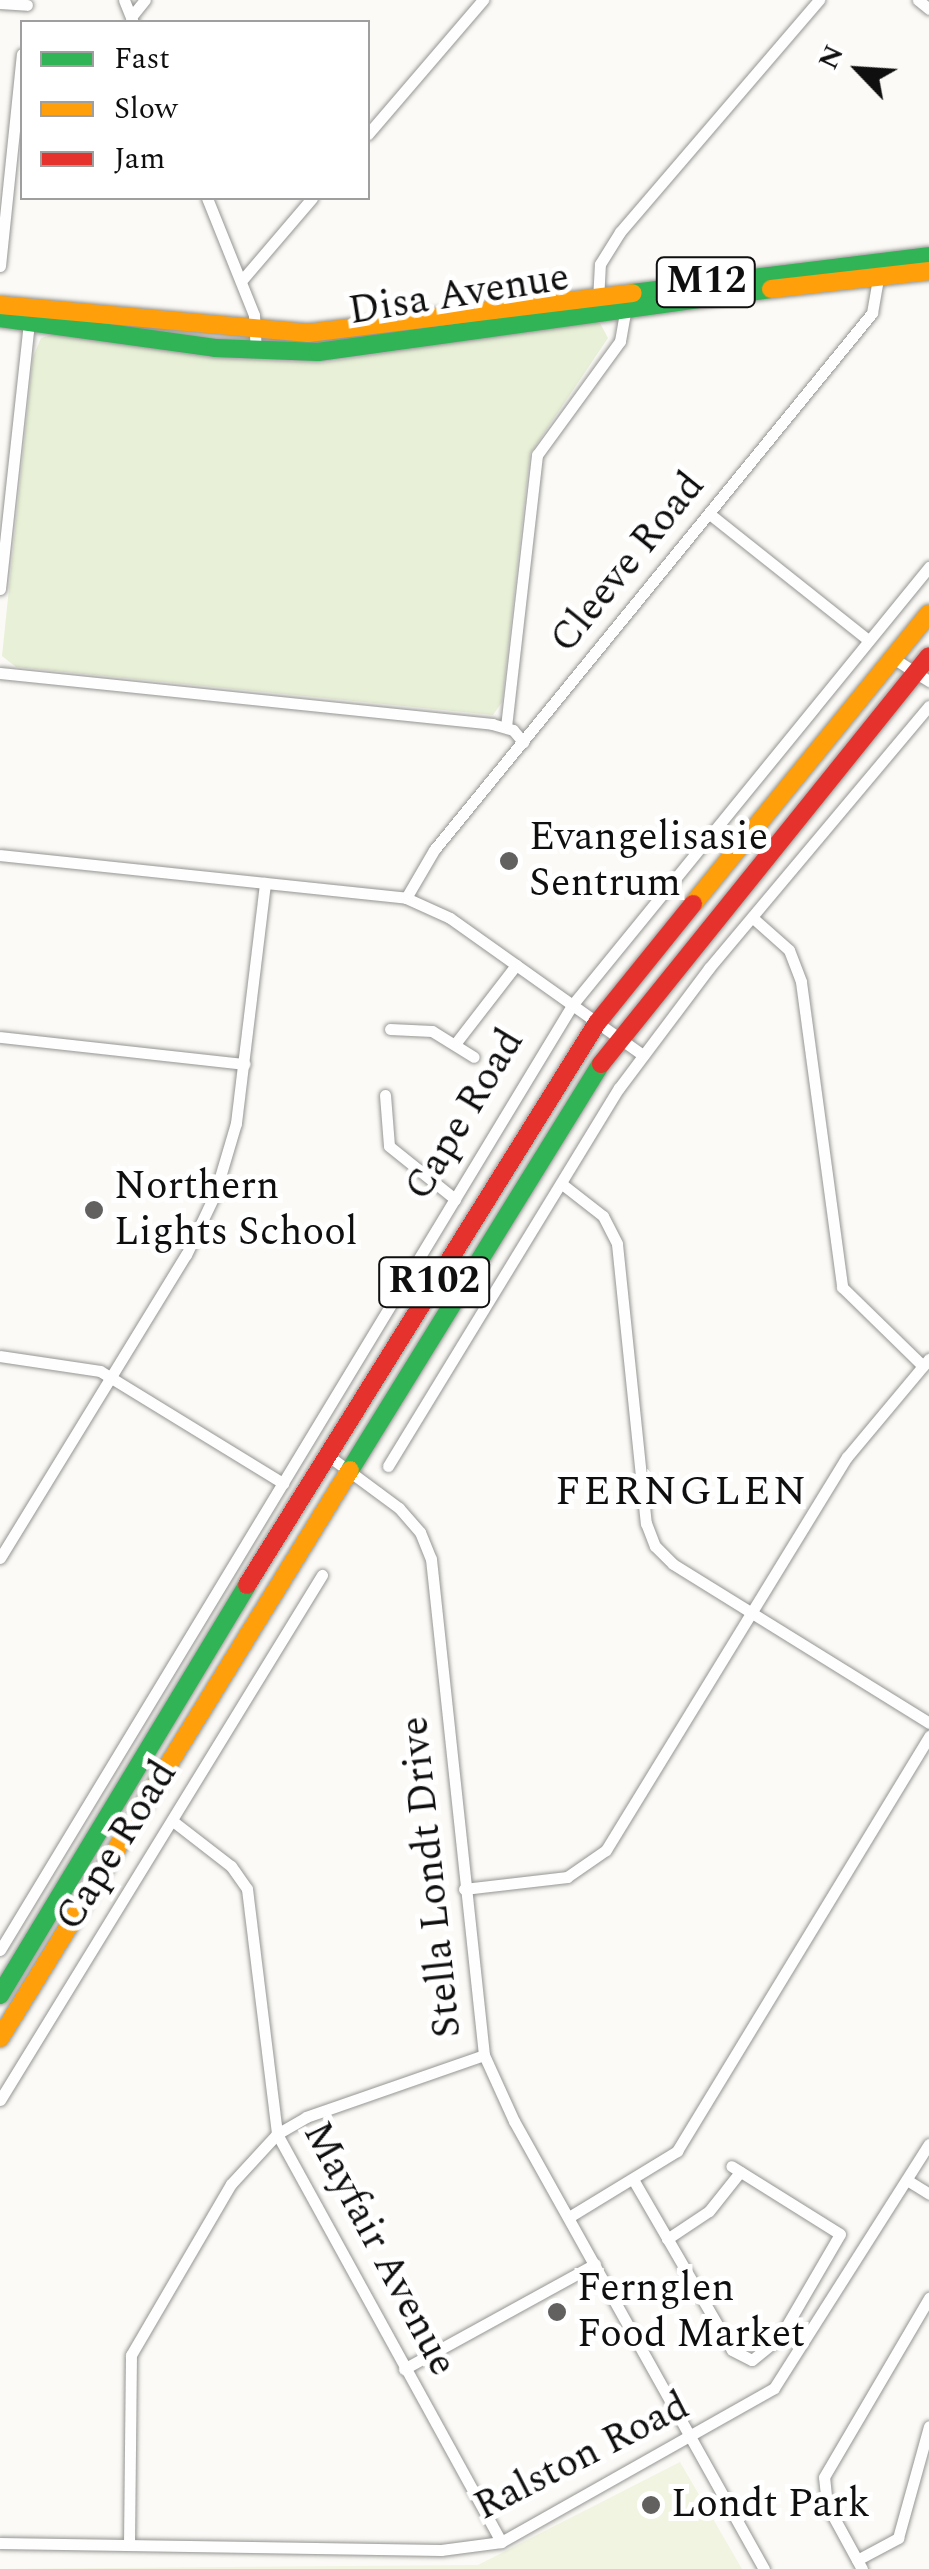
<!DOCTYPE html>
<style>
body{margin:0}
#map{position:relative;width:929px;height:2569px;overflow:hidden;background:#fbfaf6;font-family:Spectral,serif}
div>[style]{position:absolute}
.green>*{inset:0;background:#e8f0d7}
.pitch>*{inset:0;background:#f1f4e0}
.roads{filter:drop-shadow(0 0 2px #959593) drop-shadow(0 0 2px #959593)}
.street>*{height:11px;margin:-5.5px;padding:0 5.5px;transform-origin:5.5px;border-radius:5.5px;background:#fefefe}
.fast>*{height:18px;margin:-9px;padding:0 9px;transform-origin:9px;border-radius:9px;background:#30b455}
.slow>*{height:18px;margin:-9px;padding:0 9px;transform-origin:9px;border-radius:9px;background:#ff9f0a}
.jam>*{height:18px;margin:-9px;padding:0 9px;transform-origin:9px;border-radius:9px;background:#e5322d}
.dots>*{width:28px;height:28px;translate:-50% -50%;box-sizing:border-box;border:5px solid #fff;border-radius:50%}
span{translate:-50% -50%;white-space:nowrap;text-align:center;line-height:1.15;-webkit-text-stroke:10px #fff;paint-order:stroke}
.shield-label span{padding:2px 8px;background:#fff;border:2px solid;border-radius:8px;-webkit-text-stroke-width:0}
.shield-label{font-size:38px;color:#0f0f0f;font-weight:700}
.street-label{font-size:40px;color:#0f0f0f}
.poi-label{font-size:40px;color:#0f0f0f}
.left{translate:0 -50%;text-align:left}
.neighbourhood-label{font-size:42px;color:#0f0f0f;letter-spacing:2.5px}
.legend{position:absolute;left:20px;top:20px;width:350px;height:180px;box-sizing:border-box;background:#fff;border:2px solid #9f9f9f;margin:0;padding:12px 18px;list-style:none;font-size:30px;color:#0f0f0f}
.legend li{display:flex;align-items:center;gap:20px;height:50px}
.legend b{width:50px;border:2px solid #9f9f9f}
.north{position:absolute;left:809px;top:20px;width:100px;height:100px;-webkit-text-stroke:8px #fff;paint-order:stroke;rotate:295deg;font-size:28px;font-weight:700;line-height:40px;text-align:center;color:#0f0f0f}
.north::after{content:'';display:block;margin:auto;width:35px;height:45px;background:#0f0f0f;clip-path:polygon(50% 0,100% 100%,50% 72%,0 100%)}
</style>
<div id="map">
<div class="green">
<div style="clip-path:polygon(582px 320px,600px 323px,608px 338px,530px 454px,502px 702px,493px 715px,16px 667px,2px 656px,33px 357px,41px 338px,58px 333px,215px 358px,322px 363px)"></div>
</div>
<div class="pitch">
<div style="clip-path:polygon(680px 2462px,742px 2569px,0 2569px,478px 2565px)"></div>
</div>
<div class="roads">
<div class="street">
<div style="left:124px;top:0;width:24px;rotate:68deg"></div>
<div style="left:918px;top:0;width:14px;rotate:39deg"></div>
<div style="left:0;top:3px;width:27px;rotate:4deg"></div>
<div style="left:131px;top:17px;width:22px;rotate:-51deg"></div>
<div style="left:368px;top:134px;width:177px;rotate:-49.4deg"></div>
<div style="left:207px;top:198px;width:126px;rotate:68.1deg"></div>
<div style="left:254px;top:315px;width:36px;rotate:87deg"></div>
<div style="left:0;top:266px;width:213px;rotate:-84.1deg"></div>
<div style="left:242px;top:280px;width:108px;rotate:-49.5deg"></div>
<div style="left:598px;top:301px;width:37px;rotate:-87deg"></div>
<div style="left:600px;top:264px;width:38px;rotate:-58deg"></div>
<div style="left:620px;top:232px;width:306px;rotate:-49.4deg"></div>
<div style="left:711px;top:515px;width:201px;rotate:38.5deg"></div>
<div style="left:0;top:589px;width:271px;rotate:-83.8deg"></div>
<div style="left:893px;top:658px;width:43px;rotate:32.6deg"></div>
<div style="left:0;top:673px;width:495px;rotate:5.9deg"></div>
<div style="left:492px;top:724px;width:22px;rotate:16deg"></div>
<div style="left:513px;top:730px;width:16px;rotate:50deg"></div>
<div style="left:506px;top:727px;width:274px;rotate:-83.5deg"></div>
<div style="left:537px;top:455px;width:141px;rotate:-53.9deg"></div>
<div style="left:620px;top:341px;width:40px;rotate:-80deg"></div>
<div style="left:0;top:855px;width:408px;rotate:6deg"></div>
<div style="left:406px;top:898px;width:48px;rotate:24.4deg"></div>
<div style="left:450px;top:918px;width:237px;rotate:35.4deg"></div>
<div style="left:406px;top:898px;width:56px;rotate:-59.7deg"></div>
<div style="left:434px;top:850px;width:693px;rotate:-50.8deg"></div>
<div style="left:872px;top:313px;width:41px;rotate:-80.1deg"></div>
<div style="left:753px;top:918px;width:48px;rotate:41.6deg"></div>
<div style="left:789px;top:950px;width:34px;rotate:69deg"></div>
<div style="left:801px;top:982px;width:308px;rotate:82.3deg"></div>
<div style="left:842px;top:1287px;width:113px;rotate:44.3deg"></div>
<div style="left:390px;top:1029px;width:42px;rotate:2.7deg"></div>
<div style="left:432px;top:1031px;width:49px;rotate:31.8deg"></div>
<div style="left:0;top:1037px;width:246px;rotate:6.3deg"></div>
<div style="left:455px;top:1044px;width:100px;rotate:-52.3deg"></div>
<div style="left:385px;top:1095px;width:51px;rotate:85.5deg"></div>
<div style="left:389px;top:1146px;width:85px;rotate:38.8deg"></div>
<div style="left:562px;top:1184px;width:52px;rotate:38deg"></div>
<div style="left:603px;top:1216px;width:31px;rotate:63deg"></div>
<div style="left:617px;top:1244px;width:281px;rotate:84.1deg"></div>
<div style="left:646px;top:1523px;width:25px;rotate:69deg"></div>
<div style="left:655px;top:1546px;width:25px;rotate:45deg"></div>
<div style="left:673px;top:1564px;width:301px;rotate:31.8deg"></div>
<div style="left:0;top:1356px;width:101px;rotate:8.5deg"></div>
<div style="left:100px;top:1371px;width:215px;rotate:31.5deg"></div>
<div style="left:326px;top:1454px;width:91px;rotate:36.5deg"></div>
<div style="left:399px;top:1508px;width:32px;rotate:49deg"></div>
<div style="left:420px;top:1532px;width:29px;rotate:68deg"></div>
<div style="left:431px;top:1559px;width:499px;rotate:83.9deg"></div>
<div style="left:484px;top:2055px;width:72px;rotate:65.6deg"></div>
<div style="left:514px;top:2121px;width:513px;rotate:60.84deg"></div>
<div style="left:388px;top:1466px;width:443px;rotate:-58.6deg"></div>
<div style="left:619px;top:1088px;width:150px;rotate:-53.1deg"></div>
<div style="left:709px;top:968px;width:342px;rotate:-50deg"></div>
<div style="left:0;top:1558px;width:356px;rotate:-58.5deg"></div>
<div style="left:186px;top:1255px;width:68px;rotate:-64.6deg"></div>
<div style="left:215px;top:1194px;width:74px;rotate:-73.5deg"></div>
<div style="left:236px;top:1123px;width:242px;rotate:-83.1deg"></div>
<div style="left:174px;top:1822px;width:72px;rotate:37.7deg"></div>
<div style="left:231px;top:1866px;width:28px;rotate:55deg"></div>
<div style="left:247px;top:1889px;width:247px;rotate:83deg"></div>
<div style="left:277px;top:2134px;width:465px;rotate:61.2deg"></div>
<div style="left:464px;top:1889px;width:104px;rotate:-6.6deg"></div>
<div style="left:567px;top:1877px;width:47px;rotate:-34.7deg"></div>
<div style="left:606px;top:1850px;width:461px;rotate:-58.5deg"></div>
<div style="left:847px;top:1457px;width:128px;rotate:-50.1deg"></div>
<div style="left:0;top:1950px;width:1106px;rotate:-58.8deg"></div>
<div style="left:573px;top:1004px;width:564px;rotate:-50.83deg"></div>
<div style="left:0;top:2100px;width:616px;rotate:-58.48deg"></div>
<div style="left:907px;top:2180px;width:26px;rotate:32deg"></div>
<div style="left:634px;top:2181px;width:195px;rotate:59.9deg"></div>
<div style="left:732px;top:2350px;width:22px;rotate:27deg"></div>
<div style="left:752px;top:2360px;width:36px;rotate:-39deg"></div>
<div style="left:780px;top:2337px;width:119px;rotate:-59.8deg"></div>
<div style="left:840px;top:2234px;width:128px;rotate:-148deg"></div>
<div style="left:569px;top:2217px;width:127px;rotate:-31.4deg"></div>
<div style="left:677px;top:2151px;width:486px;rotate:-58.7deg"></div>
<div style="left:667px;top:2239px;width:50px;rotate:-33.7deg"></div>
<div style="left:709px;top:2211px;width:50px;rotate:-51.5deg"></div>
<div style="left:404px;top:2369px;width:218px;rotate:-28.8deg"></div>
<div style="left:0;top:2543px;width:441px;rotate:0.9deg"></div>
<div style="left:441px;top:2550px;width:61px;rotate:-7.6deg"></div>
<div style="left:501px;top:2542px;width:313px;rotate:-29.4deg"></div>
<div style="left:774px;top:2388px;width:289px;rotate:-57.6deg"></div>
<div style="left:129px;top:2544px;width:189px;rotate:-89.4deg"></div>
<div style="left:131px;top:2355px;width:198px;rotate:-59.7deg"></div>
<div style="left:231px;top:2184px;width:68px;rotate:-47.4deg"></div>
<div style="left:277px;top:2134px;width:34px;rotate:-30deg"></div>
<div style="left:306px;top:2117px;width:188px;rotate:-19.2deg"></div>
<div style="left:857px;top:2560px;width:47px;rotate:-28.2deg"></div>
<div style="left:898px;top:2538px;width:116px;rotate:-74.5deg"></div>
<div style="left:862px;top:2569px;width:73px;rotate:-118.7deg"></div>
<div style="left:827px;top:2505px;width:28px;rotate:-96deg"></div>
<div style="left:824px;top:2477px;width:208px;rotate:-59.6deg"></div>
</div>
<div class="fast">
<div style="left:633px;top:293px;width:298px;rotate:-7.1deg"></div>
<div style="left:0;top:318px;width:217px;rotate:7.9deg"></div>
<div style="left:215px;top:348px;width:103px;rotate:2.2deg"></div>
<div style="left:318px;top:352px;width:457px;rotate:-7.9deg"></div>
<div style="left:350px;top:1470px;width:477px;rotate:-58.3deg"></div>
<div style="left:0;top:1995px;width:479px;rotate:-58.9deg"></div>
</div>
<div class="slow">
<div style="left:771px;top:289px;width:159px;rotate:-6.5deg"></div>
<div style="left:0;top:305px;width:309px;rotate:5.2deg"></div>
<div style="left:308px;top:333px;width:327px;rotate:-7deg"></div>
<div style="left:693px;top:904px;width:374px;rotate:-50.9deg"></div>
<div style="left:0;top:2038px;width:667px;rotate:-58.36deg"></div>
</div>
<div class="jam">
<div style="left:601px;top:1064px;width:523px;rotate:-51.2deg"></div>
<div style="left:247px;top:1585px;width:662px;rotate:-58.09deg"></div>
<div style="left:597px;top:1023px;width:153px;rotate:-51.1deg"></div>
</div>
</div>
<div class="dots">
<div style="left:509px;top:861px;background:#626160"></div>
<div style="left:94px;top:1210px;background:#626160"></div>
<div style="left:557px;top:2312px;background:#626160"></div>
<div style="left:651px;top:2505px;background:#626160"></div>
</div>
<div class="shield-label">
<span style="left:706px;top:282px">M12</span>
<span style="left:434px;top:1282px">R102</span>
</div>
<div class="street-label">
<span style="left:459px;top:295px;rotate:-9deg">Disa Avenue</span>
<span style="left:628px;top:563px;rotate:-51deg">Cleeve Road</span>
<span style="left:465px;top:1115px;rotate:-59deg">Cape Road</span>
<span style="left:117px;top:1846px;rotate:-58deg">Cape Road</span>
<span style="left:432px;top:1877px;rotate:-96deg">Stella Londt Drive</span>
<span style="left:379px;top:2249px;rotate:62deg">Mayfair Avenue</span>
<span style="left:582px;top:2457px;rotate:-27deg">Ralston Road</span>
</div>
<div class="poi-label">
<span class="left" style="left:529px;top:861px">Evangelisasie<br>Sentrum</span>
<span class="left" style="left:114px;top:1210px">Northern<br>Lights School</span>
<span class="left" style="left:577px;top:2312px">Fernglen<br>Food Market</span>
<span class="left" style="left:671px;top:2505px">Londt Park</span>
</div>
<div class="neighbourhood-label">
<span style="left:682px;top:1492px">FERNGLEN</span>
</div>
<ul class="legend">
<li><b style="height:12px;background:#30b455"></b>Fast</li>
<li><b style="height:12px;background:#ff9f0a"></b>Slow</li>
<li><b style="height:12px;background:#e5322d"></b>Jam</li>
</ul>
<div class="north">N</div>
</div>
